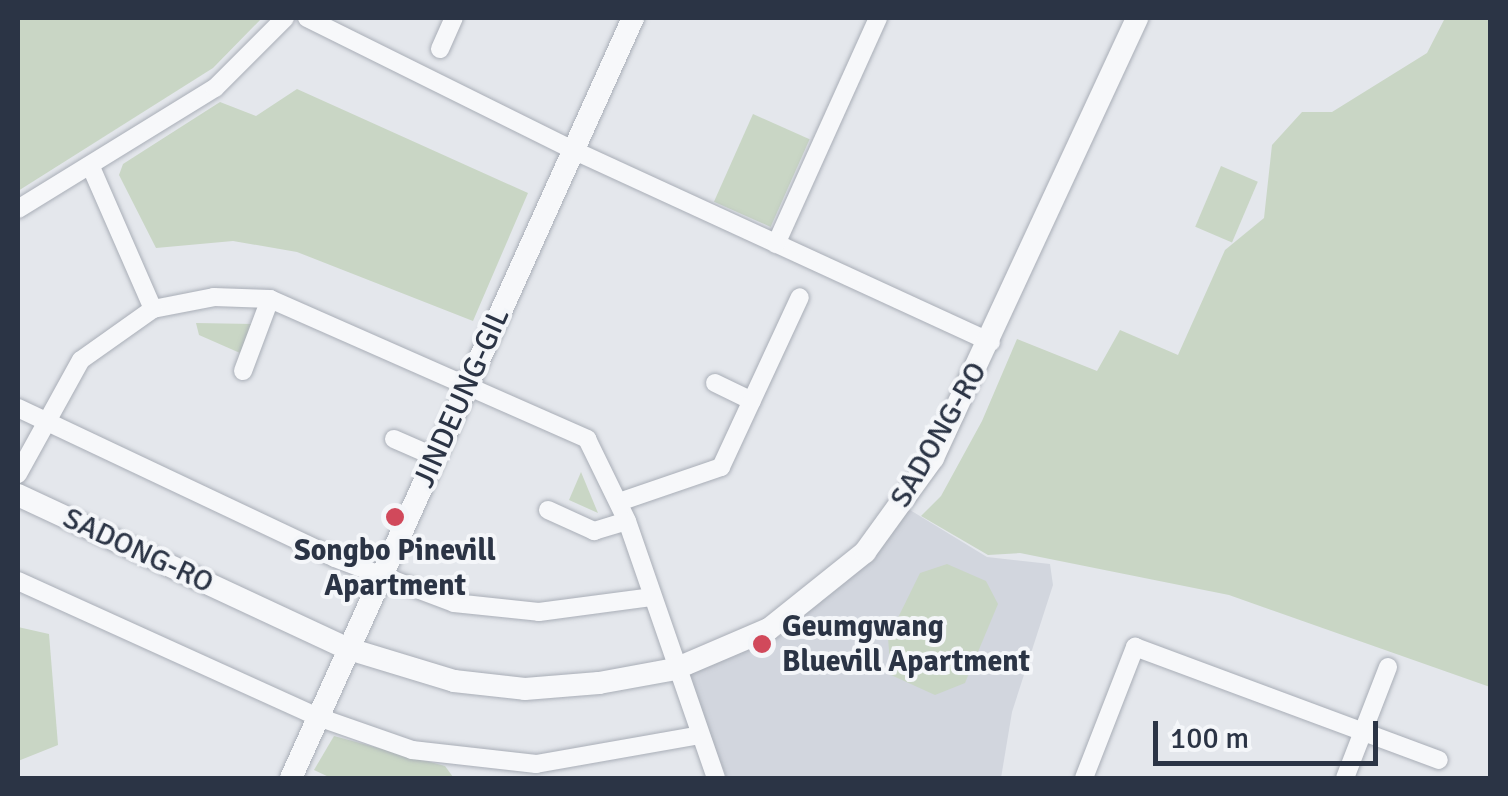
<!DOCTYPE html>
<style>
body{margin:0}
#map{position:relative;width:1508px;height:796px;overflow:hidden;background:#e4e7ec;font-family:Signika,sans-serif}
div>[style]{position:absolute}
.built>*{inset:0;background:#d2d6de}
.green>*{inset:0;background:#c9d6c5;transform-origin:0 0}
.roads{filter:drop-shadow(0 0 2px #a9aeb7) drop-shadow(0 0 2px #a9aeb7)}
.minor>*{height:18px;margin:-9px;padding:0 9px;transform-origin:9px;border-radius:9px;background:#f7f8fa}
.tertiary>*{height:22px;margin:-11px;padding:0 11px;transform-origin:11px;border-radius:11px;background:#f7f8fa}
.dots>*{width:28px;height:28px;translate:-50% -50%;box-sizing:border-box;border:5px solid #f4f6f9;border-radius:50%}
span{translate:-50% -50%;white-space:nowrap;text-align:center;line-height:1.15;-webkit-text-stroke:8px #f4f6f9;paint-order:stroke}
.street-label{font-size:30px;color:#2b3445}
.poi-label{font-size:30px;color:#2b3445;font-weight:700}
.left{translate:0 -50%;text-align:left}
.frame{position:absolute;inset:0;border:20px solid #2b3445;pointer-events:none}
.scale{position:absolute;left:1153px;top:721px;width:225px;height:45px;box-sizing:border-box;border:5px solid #2b3445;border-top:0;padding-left:12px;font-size:30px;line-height:35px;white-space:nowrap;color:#2b3445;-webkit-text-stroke:8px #f4f6f9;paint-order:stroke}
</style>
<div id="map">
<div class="built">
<div style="clip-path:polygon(910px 510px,987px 557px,1050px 564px,1053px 585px,1012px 712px,1001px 778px,727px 778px,685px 675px,782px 635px)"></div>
</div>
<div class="green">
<div style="clip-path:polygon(18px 18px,262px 18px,213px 68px,18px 191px)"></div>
<div style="clip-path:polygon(1445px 18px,1490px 18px,1490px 687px,1229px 595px,1020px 553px,988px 555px,921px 516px,941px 496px,982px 421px,1017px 339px,1097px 371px,1120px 330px,1178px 355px,1225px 250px,1264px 218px,1272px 145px,1302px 112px,1332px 112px,1427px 53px)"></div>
<div style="clip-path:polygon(297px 89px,528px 193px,473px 321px,297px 252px,233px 241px,156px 248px,119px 175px,123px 164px,220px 102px,256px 116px)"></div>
<div style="left:753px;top:114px;width:62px;height:96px;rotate:24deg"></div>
<div style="left:1221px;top:166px;width:40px;height:66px;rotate:23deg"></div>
<div style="clip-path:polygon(196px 323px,253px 324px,240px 353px,199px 335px)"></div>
<div style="clip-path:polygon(581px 472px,598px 513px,569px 500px)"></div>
<div style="clip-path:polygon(947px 564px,986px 581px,998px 604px,965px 683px,935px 695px,891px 675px,888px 638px,920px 573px)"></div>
<div style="clip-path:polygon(18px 627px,49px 634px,58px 745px,18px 761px)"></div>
<div style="clip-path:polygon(334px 736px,445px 766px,453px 777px,331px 778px,314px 770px)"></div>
</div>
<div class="roads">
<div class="minor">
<div style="left:307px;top:18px;width:297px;rotate:26.4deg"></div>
<div style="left:573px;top:150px;width:460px;rotate:24.7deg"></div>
<div style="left:440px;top:49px;width:34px;rotate:-66deg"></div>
<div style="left:18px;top:209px;width:231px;rotate:-31.6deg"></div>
<div style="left:215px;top:88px;width:99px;rotate:-45deg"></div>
<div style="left:776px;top:244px;width:248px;rotate:-65.7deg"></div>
<div style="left:153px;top:309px;width:62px;rotate:-11.1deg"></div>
<div style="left:214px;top:297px;width:56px;rotate:2deg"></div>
<div style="left:270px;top:299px;width:347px;rotate:23.8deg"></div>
<div style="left:587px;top:439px;width:91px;rotate:64deg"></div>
<div style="left:627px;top:521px;width:272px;rotate:70.9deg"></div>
<div style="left:243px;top:371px;width:77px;rotate:-69.4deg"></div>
<div style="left:715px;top:383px;width:41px;rotate:25.9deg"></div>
<div style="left:18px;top:408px;width:351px;rotate:25.3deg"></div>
<div style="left:335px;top:558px;width:127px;rotate:20.7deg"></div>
<div style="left:454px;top:603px;width:85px;rotate:6deg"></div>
<div style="left:539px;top:612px;width:113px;rotate:-7.6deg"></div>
<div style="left:394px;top:439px;width:45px;rotate:23.7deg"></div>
<div style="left:18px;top:474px;width:130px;rotate:-61.1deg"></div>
<div style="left:81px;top:360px;width:88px;rotate:-35.3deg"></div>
<div style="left:153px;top:309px;width:157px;rotate:-113.6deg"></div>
<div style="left:619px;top:502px;width:108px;rotate:-18.9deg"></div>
<div style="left:721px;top:467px;width:187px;rotate:-65.1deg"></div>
<div style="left:548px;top:510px;width:51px;rotate:24.5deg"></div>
<div style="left:594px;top:531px;width:34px;rotate:-17deg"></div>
<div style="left:18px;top:581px;width:329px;rotate:24.4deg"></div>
<div style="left:318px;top:717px;width:100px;rotate:19.3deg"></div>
<div style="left:412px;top:750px;width:125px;rotate:6.4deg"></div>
<div style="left:536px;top:764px;width:167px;rotate:-10deg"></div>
<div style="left:1084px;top:778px;width:141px;rotate:-68.7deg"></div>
<div style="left:1135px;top:647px;width:324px;rotate:20.4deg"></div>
<div style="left:1345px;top:778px;width:119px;rotate:-68.8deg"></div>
</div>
<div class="tertiary">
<div style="left:18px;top:495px;width:365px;rotate:25deg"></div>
<div style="left:349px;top:649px;width:110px;rotate:16.9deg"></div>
<div style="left:454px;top:681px;width:71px;rotate:6.4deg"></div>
<div style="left:525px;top:689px;width:74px;rotate:-4.6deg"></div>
<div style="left:599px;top:683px;width:77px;rotate:-10.4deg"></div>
<div style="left:675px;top:669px;width:102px;rotate:-23.1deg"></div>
<div style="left:769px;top:629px;width:123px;rotate:-38.7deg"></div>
<div style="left:865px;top:552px;width:116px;rotate:-54.1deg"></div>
<div style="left:933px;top:458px;width:485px;rotate:-65.1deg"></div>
<div style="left:291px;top:778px;width:833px;rotate:-65.77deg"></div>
</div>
</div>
<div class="dots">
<div style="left:395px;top:517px;background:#d1495b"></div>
<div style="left:762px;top:644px;background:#d1495b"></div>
</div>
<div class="street-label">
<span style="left:462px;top:398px;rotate:-66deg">JINDEUNG-GIL</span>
<span style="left:939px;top:435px;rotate:-60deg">SADONG-RO</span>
<span style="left:138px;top:551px;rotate:25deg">SADONG-RO</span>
</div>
<div class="poi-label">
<span style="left:395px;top:568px">Songbo Pinevill<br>Apartment</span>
<span class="left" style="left:782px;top:644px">Geumgwang<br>Bluevill Apartment</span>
</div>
<div class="frame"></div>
<div class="scale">100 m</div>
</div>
